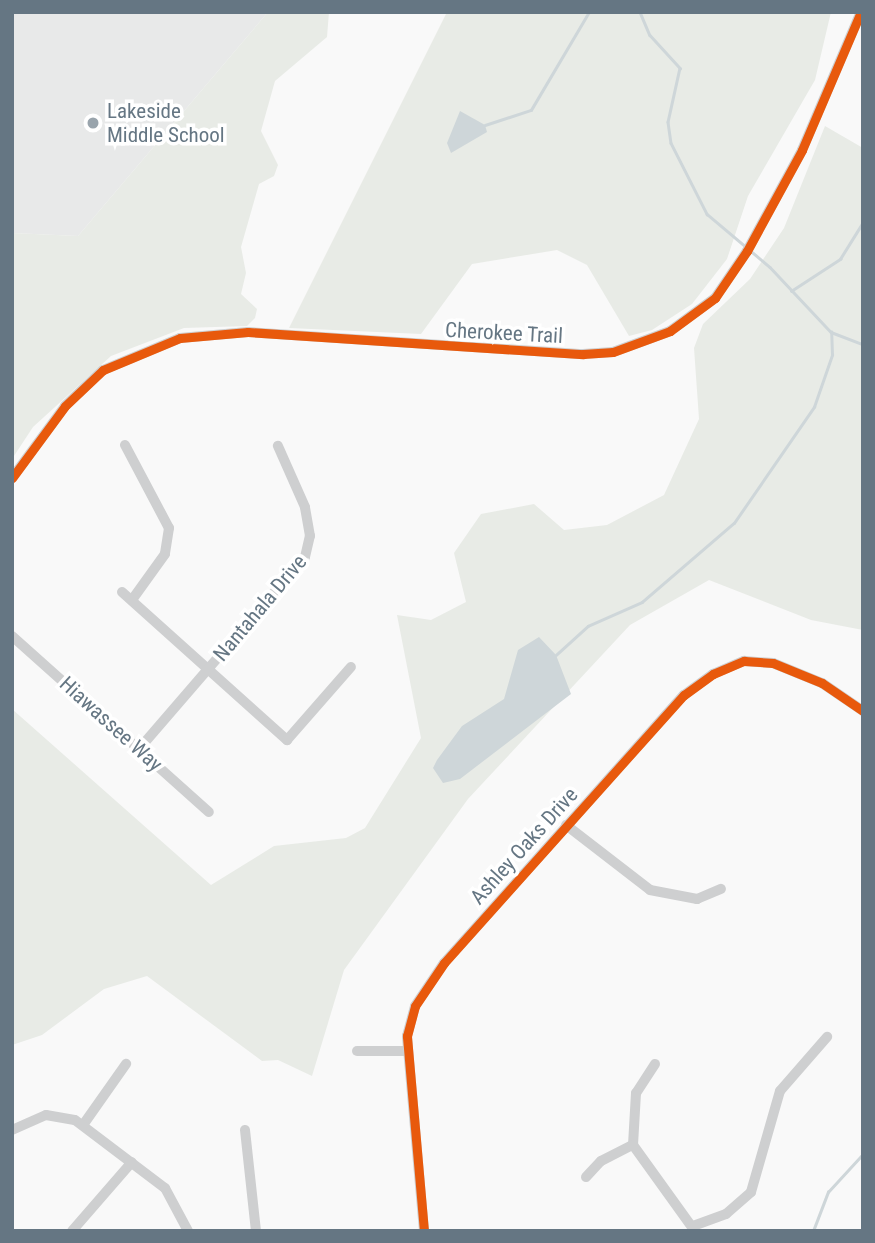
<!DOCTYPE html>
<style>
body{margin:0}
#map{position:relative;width:875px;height:1243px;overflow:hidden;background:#f9f9f9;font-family:"Roboto Condensed",sans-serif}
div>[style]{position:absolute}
.built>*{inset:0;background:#e8e9e9}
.green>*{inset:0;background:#e8ebe6}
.water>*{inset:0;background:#ced6d9}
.stream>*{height:2.5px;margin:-1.25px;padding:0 1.25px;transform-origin:1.25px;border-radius:1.25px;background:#ced6d9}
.street>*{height:10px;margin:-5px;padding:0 5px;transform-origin:5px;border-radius:5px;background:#cecfd0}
.cycleway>*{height:9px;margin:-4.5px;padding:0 4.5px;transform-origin:4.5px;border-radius:4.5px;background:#e8590c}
.dots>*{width:19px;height:19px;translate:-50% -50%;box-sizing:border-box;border:4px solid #fff;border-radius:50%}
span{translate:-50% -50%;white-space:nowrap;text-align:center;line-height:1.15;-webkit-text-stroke:7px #fff;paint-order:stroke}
.poi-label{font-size:21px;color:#657683}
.left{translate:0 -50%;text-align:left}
.street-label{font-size:21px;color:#657683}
.frame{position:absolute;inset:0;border:14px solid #657683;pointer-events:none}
</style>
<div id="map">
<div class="built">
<div style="clip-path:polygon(12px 12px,268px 12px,78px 236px,12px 233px)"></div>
</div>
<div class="green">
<div style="clip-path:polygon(268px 12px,329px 12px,327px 37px,275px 81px,261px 131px,278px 165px,274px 176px,259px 184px,241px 247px,246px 273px,241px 294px,257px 309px,255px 318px,247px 326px,184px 328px,111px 356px,33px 427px,12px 459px,12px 233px,78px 236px)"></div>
<div style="clip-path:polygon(447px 12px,831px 12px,815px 80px,748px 196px,727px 259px,692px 304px,652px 330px,629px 336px,587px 265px,557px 250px,472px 264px,421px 334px,289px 328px)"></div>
<div style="clip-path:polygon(825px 126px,863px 148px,863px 630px,811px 620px,709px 580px,630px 625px,468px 799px,344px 970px,312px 1076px,278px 1060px,262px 1061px,147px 976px,104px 989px,42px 1035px,12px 1045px,12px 709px,211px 885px,274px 846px,346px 838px,365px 828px,421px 738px,397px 615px,431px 620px,466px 602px,454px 553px,481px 514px,534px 504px,564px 530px,607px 525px,664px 495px,699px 419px,694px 348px,703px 324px,750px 279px,784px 228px)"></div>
</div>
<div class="water">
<div style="clip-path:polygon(460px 111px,485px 125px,487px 132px,451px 153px,447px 143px)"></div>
<div style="clip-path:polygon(539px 637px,556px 655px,571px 694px,460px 779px,443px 783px,433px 768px,437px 760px,462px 726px,504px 699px,518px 650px)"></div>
</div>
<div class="stream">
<div style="left:640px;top:12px;width:25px;rotate:67deg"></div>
<div style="left:650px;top:35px;width:45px;rotate:47.7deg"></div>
<div style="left:680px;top:68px;width:55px;rotate:102.5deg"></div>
<div style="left:668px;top:122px;width:21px;rotate:82deg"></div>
<div style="left:671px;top:143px;width:80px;rotate:63.1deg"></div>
<div style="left:707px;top:214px;width:82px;rotate:40.1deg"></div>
<div style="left:770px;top:267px;width:89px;rotate:46.8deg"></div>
<div style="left:831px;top:332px;width:34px;rotate:21deg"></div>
<div style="left:485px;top:125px;width:48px;rotate:-18.1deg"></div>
<div style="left:531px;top:110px;width:114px;rotate:-59.4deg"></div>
<div style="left:791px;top:291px;width:59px;rotate:-33.1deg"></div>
<div style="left:840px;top:259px;width:44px;rotate:-58.1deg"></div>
<div style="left:556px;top:655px;width:43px;rotate:-42.2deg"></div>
<div style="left:588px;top:626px;width:59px;rotate:-24deg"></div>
<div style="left:642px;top:602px;width:121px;rotate:-40.7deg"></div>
<div style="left:734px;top:523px;width:141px;rotate:-55.4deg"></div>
<div style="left:814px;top:407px;width:55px;rotate:-70.9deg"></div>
<div style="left:832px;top:355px;width:23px;rotate:-92deg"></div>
<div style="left:813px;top:1231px;width:42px;rotate:-69deg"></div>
<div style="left:828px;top:1192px;width:52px;rotate:-47.4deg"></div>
</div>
<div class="street">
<div style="left:125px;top:445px;width:94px;rotate:62.1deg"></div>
<div style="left:169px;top:528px;width:26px;rotate:99deg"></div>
<div style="left:165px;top:554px;width:57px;rotate:125.7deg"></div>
<div style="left:12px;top:478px;width:89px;rotate:-53.6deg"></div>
<div style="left:65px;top:406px;width:52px;rotate:-43.5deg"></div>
<div style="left:103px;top:370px;width:83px;rotate:-22.6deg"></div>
<div style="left:180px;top:338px;width:68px;rotate:-5deg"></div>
<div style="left:248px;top:332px;width:336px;rotate:3.8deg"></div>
<div style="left:583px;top:354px;width:30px;rotate:-4deg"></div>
<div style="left:613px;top:352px;width:61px;rotate:-20.2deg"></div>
<div style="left:670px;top:331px;width:56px;rotate:-36.3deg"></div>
<div style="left:715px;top:298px;width:57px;rotate:-55.8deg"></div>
<div style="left:747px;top:251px;width:115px;rotate:-61.4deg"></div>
<div style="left:802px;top:150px;width:150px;rotate:-66.9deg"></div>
<div style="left:122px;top:592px;width:222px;rotate:41.9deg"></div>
<div style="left:287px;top:740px;width:97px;rotate:-48.8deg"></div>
<div style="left:12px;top:636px;width:264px;rotate:41.8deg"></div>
<div style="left:139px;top:749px;width:254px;rotate:-49.2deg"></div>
<div style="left:305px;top:557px;width:22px;rotate:-77deg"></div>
<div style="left:310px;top:536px;width:29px;rotate:-100deg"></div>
<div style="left:305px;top:507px;width:67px;rotate:-113.9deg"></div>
<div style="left:566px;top:825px;width:106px;rotate:37.7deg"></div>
<div style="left:650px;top:890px;width:48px;rotate:10.8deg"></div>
<div style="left:697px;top:899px;width:26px;rotate:-23deg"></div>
<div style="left:357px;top:1051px;width:49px"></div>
<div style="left:655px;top:1064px;width:35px;rotate:123deg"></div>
<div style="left:636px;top:1093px;width:52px;rotate:93.3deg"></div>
<div style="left:633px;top:1145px;width:105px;rotate:54.3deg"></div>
<div style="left:83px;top:1125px;width:75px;rotate:-54.8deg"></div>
<div style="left:12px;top:1130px;width:37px;rotate:-24deg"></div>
<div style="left:46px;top:1115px;width:29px;rotate:10deg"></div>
<div style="left:75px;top:1120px;width:113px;rotate:37.1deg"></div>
<div style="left:165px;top:1188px;width:49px;rotate:61.9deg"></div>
<div style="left:245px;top:1130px;width:102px;rotate:83.8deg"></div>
<div style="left:586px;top:1177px;width:22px;rotate:-47deg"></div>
<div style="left:601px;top:1161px;width:36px;rotate:-27deg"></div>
<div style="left:693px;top:1226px;width:35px;rotate:-20deg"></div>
<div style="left:726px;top:1214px;width:33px;rotate:-41deg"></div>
<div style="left:751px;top:1192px;width:105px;rotate:-74deg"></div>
<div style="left:780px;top:1091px;width:72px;rotate:-49deg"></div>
<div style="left:72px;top:1231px;width:91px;rotate:-49deg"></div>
<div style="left:424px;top:1231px;width:196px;rotate:-95deg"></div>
<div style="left:407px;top:1036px;width:31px;rotate:-75deg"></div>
<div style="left:415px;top:1006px;width:52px;rotate:-56deg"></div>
<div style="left:444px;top:963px;width:360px;rotate:-48.2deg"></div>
<div style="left:684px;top:695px;width:36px;rotate:-36deg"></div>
<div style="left:713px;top:674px;width:34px;rotate:-23deg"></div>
<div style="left:744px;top:661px;width:29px;rotate:4deg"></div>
<div style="left:773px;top:663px;width:53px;rotate:22.2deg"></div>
<div style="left:822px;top:683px;width:50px;rotate:34.3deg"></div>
</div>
<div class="cycleway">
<div style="left:12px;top:478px;width:89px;rotate:-53.6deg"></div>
<div style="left:65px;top:406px;width:52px;rotate:-43.5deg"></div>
<div style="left:103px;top:370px;width:83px;rotate:-22.6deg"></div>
<div style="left:180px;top:338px;width:68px;rotate:-5deg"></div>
<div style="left:248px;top:332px;width:336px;rotate:3.8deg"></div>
<div style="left:583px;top:354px;width:30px;rotate:-4deg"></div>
<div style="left:613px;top:352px;width:61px;rotate:-20.2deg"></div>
<div style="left:670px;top:331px;width:56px;rotate:-36.3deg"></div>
<div style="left:715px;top:298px;width:57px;rotate:-55.8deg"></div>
<div style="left:747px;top:251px;width:115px;rotate:-61.4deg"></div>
<div style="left:802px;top:150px;width:150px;rotate:-66.9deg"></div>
<div style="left:424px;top:1231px;width:196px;rotate:-95deg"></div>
<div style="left:407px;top:1036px;width:31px;rotate:-75deg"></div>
<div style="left:415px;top:1006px;width:52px;rotate:-56deg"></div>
<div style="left:444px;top:963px;width:360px;rotate:-48.2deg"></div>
<div style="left:684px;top:695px;width:36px;rotate:-36deg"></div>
<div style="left:713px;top:674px;width:34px;rotate:-23deg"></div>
<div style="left:744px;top:661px;width:29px;rotate:4deg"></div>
<div style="left:773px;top:663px;width:53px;rotate:22.2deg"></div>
<div style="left:822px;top:683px;width:50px;rotate:34.3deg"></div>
</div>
<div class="dots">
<div style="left:93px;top:123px;background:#99a4ac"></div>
</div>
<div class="poi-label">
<span class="left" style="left:107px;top:123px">Lakeside<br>Middle School</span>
</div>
<div class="street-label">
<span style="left:504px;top:333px;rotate:3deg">Cherokee Trail</span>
<span style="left:260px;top:608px;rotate:-50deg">Nantahala Drive</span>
<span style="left:111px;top:724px;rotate:42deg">Hiawassee Way</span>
<span style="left:524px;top:846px;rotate:-48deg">Ashley Oaks Drive</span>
</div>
<div class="frame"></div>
</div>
